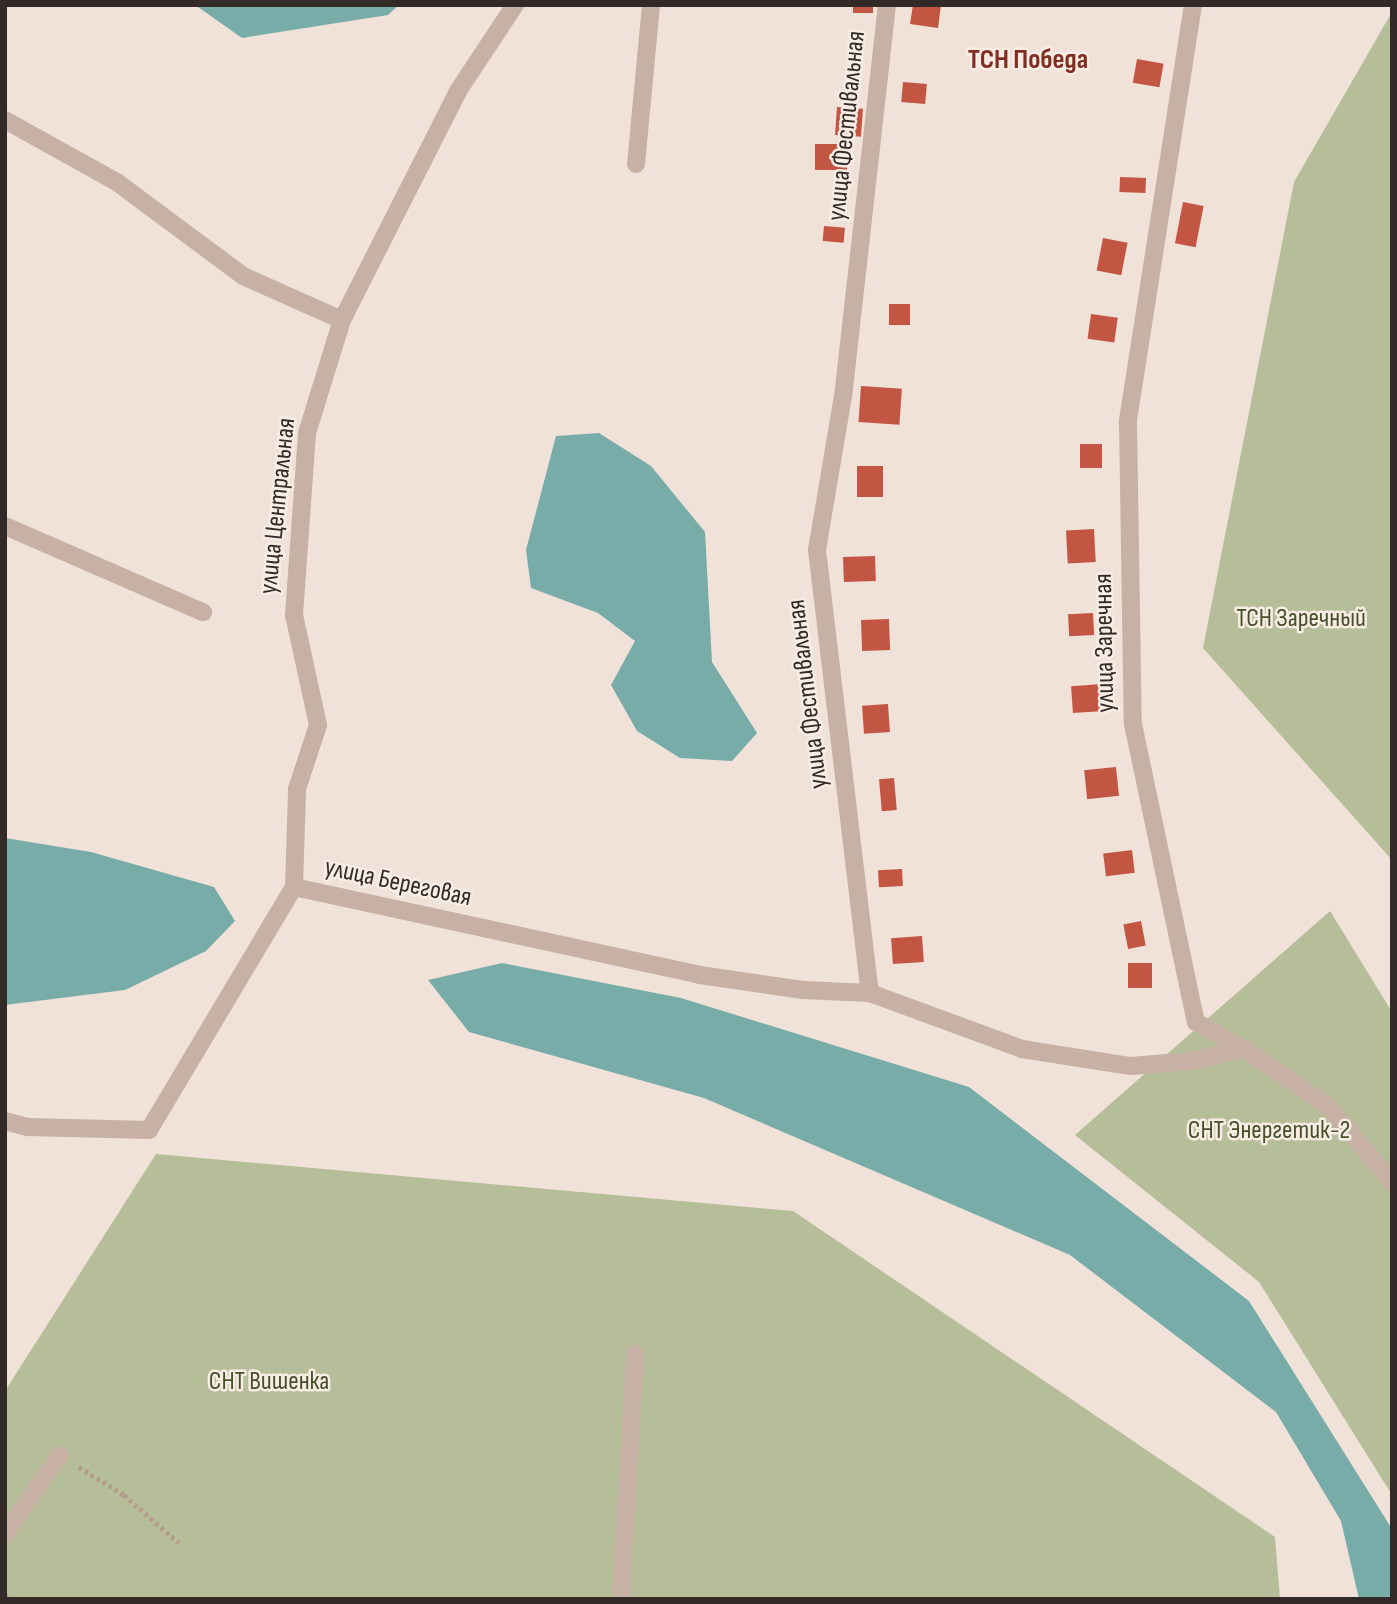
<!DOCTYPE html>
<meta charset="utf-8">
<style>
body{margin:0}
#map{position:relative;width:1397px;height:1604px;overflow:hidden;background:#f0e2d8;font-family:"Sofia Sans Condensed",sans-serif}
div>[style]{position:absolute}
.green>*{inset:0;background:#b5be99}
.water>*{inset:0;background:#78aca9}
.building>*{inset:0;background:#c35543;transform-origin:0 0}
.path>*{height:4.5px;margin-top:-2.25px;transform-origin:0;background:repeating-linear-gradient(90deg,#b39b8f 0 3.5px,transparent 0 7px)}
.service>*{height:18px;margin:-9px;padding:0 9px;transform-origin:9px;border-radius:9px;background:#c7b1a4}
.minor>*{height:18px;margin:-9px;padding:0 9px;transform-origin:9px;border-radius:9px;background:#c7b1a4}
span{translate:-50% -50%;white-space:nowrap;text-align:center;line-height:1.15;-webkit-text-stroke:5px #f8ede4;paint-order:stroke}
.street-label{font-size:26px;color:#332926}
.park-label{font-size:26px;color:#46512a}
.neighbourhood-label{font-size:28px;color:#802e21;font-weight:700}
.frame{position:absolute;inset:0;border:7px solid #332926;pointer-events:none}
</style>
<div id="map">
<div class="green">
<div style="clip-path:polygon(1392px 12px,1392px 860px,1203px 648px,1294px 182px)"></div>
<div style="clip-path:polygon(1330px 911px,1392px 1012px,1392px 1495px,1259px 1282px,1075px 1135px)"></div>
<div style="clip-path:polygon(156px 1154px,793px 1211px,1275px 1537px,1280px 1599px,5px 1599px,5px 1391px)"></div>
</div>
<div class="water">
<div style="clip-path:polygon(195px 5px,399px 5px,388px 15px,242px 38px)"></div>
<div style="clip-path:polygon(599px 433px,651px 466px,705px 532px,712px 662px,757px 733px,732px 761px,680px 758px,637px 731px,611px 685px,635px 641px,598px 613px,531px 588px,526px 550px,556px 436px)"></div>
<div style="clip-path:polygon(5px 838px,91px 852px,214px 887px,235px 921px,206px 951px,125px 990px,5px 1005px)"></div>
<div style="clip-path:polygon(502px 963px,681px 998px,969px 1087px,1249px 1301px,1392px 1529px,1392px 1599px,1359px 1599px,1341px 1521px,1276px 1412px,1070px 1255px,704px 1098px,469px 1032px,428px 980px)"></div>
</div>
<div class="building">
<div style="left:853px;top:5px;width:20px;height:8px"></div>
<div style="clip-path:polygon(913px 5px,941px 5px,938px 28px,910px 24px)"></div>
<div style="left:1137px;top:59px;width:27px;height:24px;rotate:10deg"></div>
<div style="left:903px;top:82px;width:24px;height:20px;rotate:5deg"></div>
<div style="left:837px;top:107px;width:26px;height:28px;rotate:4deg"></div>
<div style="left:815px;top:144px;width:32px;height:26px"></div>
<div style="left:1120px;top:177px;width:26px;height:15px;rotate:2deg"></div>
<div style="left:1183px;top:202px;width:21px;height:42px;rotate:11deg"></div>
<div style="left:824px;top:226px;width:21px;height:15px;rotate:5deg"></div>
<div style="left:1103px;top:238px;width:25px;height:33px;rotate:11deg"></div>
<div style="left:889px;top:304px;width:21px;height:21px"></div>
<div style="left:1091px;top:314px;width:27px;height:25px;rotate:8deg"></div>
<div style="left:861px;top:386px;width:41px;height:36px;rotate:4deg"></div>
<div style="left:1080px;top:444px;width:22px;height:24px"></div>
<div style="left:857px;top:466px;width:26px;height:31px"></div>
<div style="left:1094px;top:529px;width:33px;height:28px;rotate:87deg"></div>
<div style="left:875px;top:556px;width:25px;height:32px;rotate:88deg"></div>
<div style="left:1093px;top:613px;width:22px;height:25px;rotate:87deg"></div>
<div style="left:889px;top:619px;width:31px;height:28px;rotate:88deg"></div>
<div style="left:1102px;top:684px;width:27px;height:31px;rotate:86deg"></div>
<div style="left:888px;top:704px;width:28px;height:26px;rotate:86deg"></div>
<div style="left:1116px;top:767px;width:29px;height:32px;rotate:84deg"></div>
<div style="left:894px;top:778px;width:32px;height:15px;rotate:85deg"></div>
<div style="left:1132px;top:850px;width:23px;height:29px;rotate:83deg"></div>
<div style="left:902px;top:869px;width:17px;height:24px;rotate:87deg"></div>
<div style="left:1141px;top:921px;width:25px;height:18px;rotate:79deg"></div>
<div style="left:922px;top:936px;width:26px;height:31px;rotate:86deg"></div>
<div style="left:1128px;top:963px;width:24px;height:25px"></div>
</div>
<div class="path">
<div style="left:79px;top:1467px;width:53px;rotate:31.9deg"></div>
<div style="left:124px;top:1495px;width:73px;rotate:41.1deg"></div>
<div style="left:5px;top:1595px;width:8px;rotate:30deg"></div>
</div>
<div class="service">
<div style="left:636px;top:164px;width:160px;rotate:-84.6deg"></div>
<div style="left:5px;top:1534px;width:96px;rotate:-55.2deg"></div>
<div style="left:621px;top:1599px;width:246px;rotate:-86.7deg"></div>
</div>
<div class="minor">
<div style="left:887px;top:5px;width:387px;rotate:96.4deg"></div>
<div style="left:844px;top:390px;width:162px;rotate:99.6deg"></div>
<div style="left:817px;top:550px;width:446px;rotate:83.2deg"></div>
<div style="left:870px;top:993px;width:162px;rotate:20.2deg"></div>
<div style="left:1022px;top:1049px;width:110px;rotate:8.9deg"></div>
<div style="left:1131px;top:1066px;width:61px;rotate:-4.7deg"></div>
<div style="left:1192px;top:1061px;width:53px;rotate:-13deg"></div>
<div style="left:1193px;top:5px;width:422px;rotate:98.9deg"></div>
<div style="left:1128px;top:422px;width:302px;rotate:89.1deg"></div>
<div style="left:1133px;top:724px;width:305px;rotate:78.1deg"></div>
<div style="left:1196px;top:1022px;width:55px;rotate:29.4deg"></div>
<div style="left:1244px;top:1049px;width:102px;rotate:34.2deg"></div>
<div style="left:1328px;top:1106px;width:99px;rotate:49.9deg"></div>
<div style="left:5px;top:120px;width:129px;rotate:29.1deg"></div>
<div style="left:118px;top:183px;width:156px;rotate:36.6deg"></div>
<div style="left:243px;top:276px;width:108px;rotate:24deg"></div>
<div style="left:342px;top:320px;width:9px;rotate:-63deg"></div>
<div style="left:5px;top:526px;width:216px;rotate:23.5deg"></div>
<div style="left:294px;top:887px;width:98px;rotate:-88.2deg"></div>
<div style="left:297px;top:789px;width:67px;rotate:-71.8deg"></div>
<div style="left:318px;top:725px;width:113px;rotate:-102.3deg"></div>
<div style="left:294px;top:615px;width:182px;rotate:-85.9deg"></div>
<div style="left:307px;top:433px;width:118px;rotate:-72.8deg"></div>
<div style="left:342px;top:320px;width:257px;rotate:-63.1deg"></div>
<div style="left:458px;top:91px;width:103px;rotate:-56.5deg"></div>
<div style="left:5px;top:1121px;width:24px;rotate:15deg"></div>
<div style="left:28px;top:1127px;width:121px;rotate:1.4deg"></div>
<div style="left:149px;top:1130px;width:283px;rotate:-59.2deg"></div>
<div style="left:294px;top:887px;width:415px;rotate:12.2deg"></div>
<div style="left:700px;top:975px;width:104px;rotate:8.3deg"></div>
<div style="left:803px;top:990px;width:67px;rotate:2.6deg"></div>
</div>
<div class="street-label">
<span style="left:847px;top:126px;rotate:-84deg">улица Фестивальная</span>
<span style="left:278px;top:506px;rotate:-84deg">улица Центральная</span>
<span style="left:1105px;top:643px;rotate:-91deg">улица Заречная</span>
<span style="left:808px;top:694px;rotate:-97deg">улица Фестивальная</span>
<span style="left:398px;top:883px;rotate:12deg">улица Береговая</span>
</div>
<div class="park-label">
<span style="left:1301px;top:619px">ТСН Заречный</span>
<span style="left:1269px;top:1131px">СНТ Энергетик-2</span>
<span style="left:269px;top:1382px">СНТ Вишенка</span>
</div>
<div class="neighbourhood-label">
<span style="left:1028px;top:60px">ТСН Победа</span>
</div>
<div class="frame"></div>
</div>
